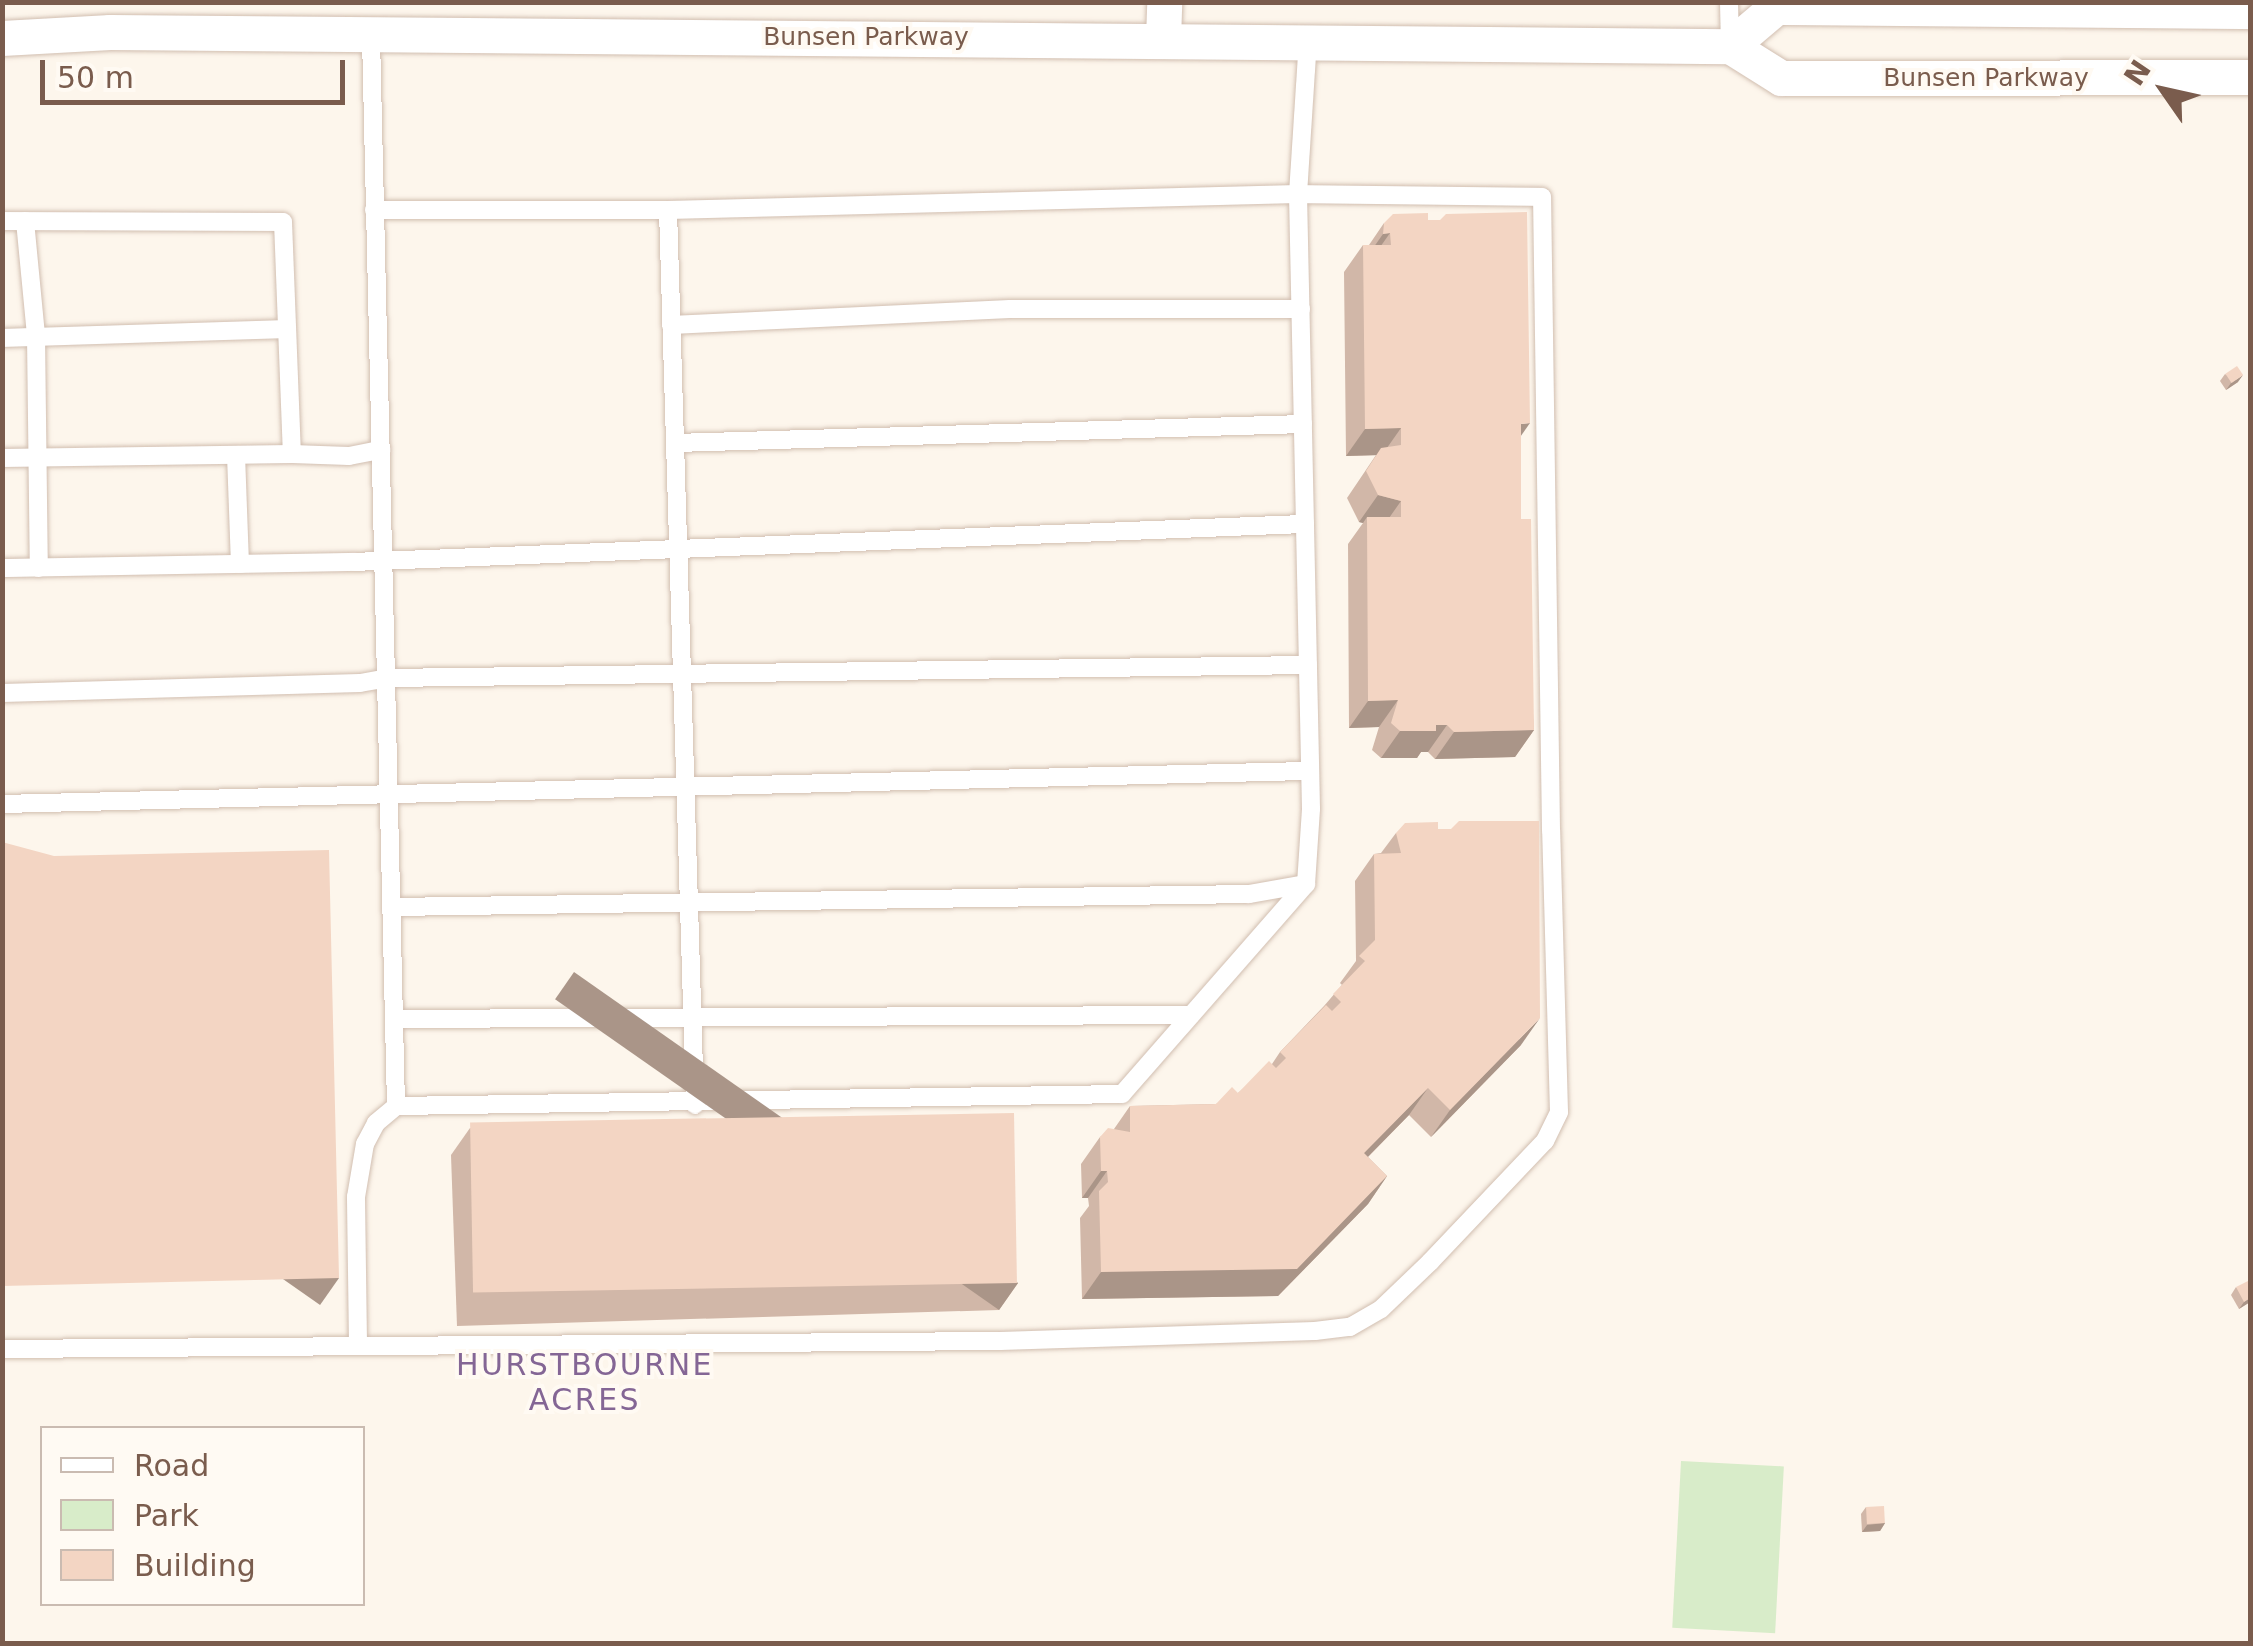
<!DOCTYPE html>
<style>
body{margin:0}
#map{position:relative;width:2253px;height:1646px;overflow:hidden;background:#fdf6ec;font-family:"DejaVu Sans",sans-serif}
div>[style]{position:absolute}
.green>*{inset:0;background:#d8ecc9;transform-origin:0 0}
.roads{filter:drop-shadow(0 0 2px #d1beb0) drop-shadow(0 0 2px #d1beb0)}
.lane>*{height:18px;margin:-9px;padding:0 9px;transform-origin:9px;border-radius:9px;background:#fff}
.street>*{height:35px;margin:-17.5px;padding:0 17.5px;transform-origin:17.5px;border-radius:17.5px;background:#fff}
.wall>*{inset:0;background:#d1b7a8}
.shaded-wall>*{inset:0;background:#aa9588;transform-origin:0 0}
.building>*{inset:0;background:#f3d5c3;transform-origin:0 0}
span{translate:-50% -50%;white-space:nowrap;text-align:center;line-height:1.15;-webkit-text-stroke:8px #fffaf3;paint-order:stroke}
.street-label{font-size:25px;color:#7a5c4d}
.quarter-label{font-size:30px;color:#846695;letter-spacing:2.5px}
.frame{position:absolute;inset:0;border:5px solid #7a5c4d;pointer-events:none}
.legend{position:absolute;left:40px;top:1426px;width:325px;height:180px;box-sizing:border-box;background:#fffaf3;border:2px solid #cabbb1;margin:0;padding:12px 18px;list-style:none;font-size:30px;color:#7a5c4d}
.legend li{display:flex;align-items:center;gap:20px;height:50px}
.legend b{width:50px;border:2px solid #cabbb1}
.north{position:absolute;left:2113px;top:40px;width:100px;height:100px;-webkit-text-stroke:8px #fffaf3;paint-order:stroke;rotate:304deg;font-size:28px;font-weight:700;line-height:40px;text-align:center;color:#7a5c4d}
.north::after{content:'';display:block;margin:auto;width:35px;height:45px;background:#7a5c4d;clip-path:polygon(50% 0,100% 100%,50% 72%,0 100%)}
.scale{position:absolute;left:40px;top:60px;width:305px;height:45px;box-sizing:border-box;border:5px solid #7a5c4d;border-top:0;padding-left:12px;font-size:30px;line-height:35px;white-space:nowrap;color:#7a5c4d;-webkit-text-stroke:8px #fffaf3;paint-order:stroke}
</style>
<div id="map">
<div class="green">
<div style="left:1681px;top:1461px;width:103px;height:167px;rotate:3deg"></div>
</div>
<div class="roads">
<div class="lane">
<div style="left:1729px;top:2px;width:44px;rotate:88.7deg"></div>
<div style="left:374px;top:210px;width:294px"></div>
<div style="left:668px;top:210px;width:630px;rotate:-1.45deg"></div>
<div style="left:1298px;top:194px;width:615px;rotate:88.79deg"></div>
<div style="left:1311px;top:809px;width:75px;rotate:93.8deg"></div>
<div style="left:1306px;top:884px;width:279px;rotate:131.2deg"></div>
<div style="left:1122px;top:1094px;width:726px;rotate:179.05deg"></div>
<div style="left:668px;top:210px;width:895px;rotate:88.27deg"></div>
<div style="left:2px;top:221px;width:281px;rotate:0.2deg"></div>
<div style="left:283px;top:222px;width:232px;rotate:87.8deg"></div>
<div style="left:292px;top:454px;width:290px;rotate:179.2deg"></div>
<div style="left:25px;top:221px;width:116px;rotate:84.5deg"></div>
<div style="left:36px;top:336px;width:232px;rotate:89.3deg"></div>
<div style="left:671px;top:325px;width:339px;rotate:-2.7deg"></div>
<div style="left:1010px;top:309px;width:291px"></div>
<div style="left:2px;top:338px;width:285px;rotate:-1.8deg"></div>
<div style="left:675px;top:443px;width:628px;rotate:-1.73deg"></div>
<div style="left:292px;top:454px;width:57px;rotate:2deg"></div>
<div style="left:349px;top:456px;width:33px;rotate:-11deg"></div>
<div style="left:236px;top:455px;width:109px;rotate:87.9deg"></div>
<div style="left:2px;top:568px;width:351px;rotate:-1deg"></div>
<div style="left:353px;top:562px;width:953px;rotate:-2.29deg"></div>
<div style="left:2px;top:693px;width:358px;rotate:-1.6deg"></div>
<div style="left:360px;top:683px;width:28px;rotate:-10deg"></div>
<div style="left:388px;top:678px;width:920px;rotate:-0.81deg"></div>
<div style="left:2px;top:804px;width:1308px;rotate:-1.45deg"></div>
<div style="left:393px;top:907px;width:856px;rotate:-0.87deg"></div>
<div style="left:1249px;top:894px;width:58px;rotate:-10deg"></div>
<div style="left:394px;top:1019px;width:797px;rotate:-0.29deg"></div>
<div style="left:358px;top:1343px;width:146px;rotate:-90.8deg"></div>
<div style="left:356px;top:1197px;width:54px;rotate:-80.4deg"></div>
<div style="left:365px;top:1144px;width:24px;rotate:-62deg"></div>
<div style="left:376px;top:1123px;width:26px;rotate:-40deg"></div>
<div style="left:396px;top:1106px;width:1072px;rotate:-91.34deg"></div>
<div style="left:2px;top:1349px;width:998px;rotate:-0.46deg"></div>
<div style="left:1000px;top:1341px;width:315px;rotate:-1.8deg"></div>
<div style="left:1315px;top:1331px;width:35px;rotate:-7deg"></div>
<div style="left:1350px;top:1327px;width:36px;rotate:-30deg"></div>
<div style="left:1381px;top:1309px;width:68px;rotate:-43.8deg"></div>
<div style="left:1430px;top:1262px;width:167px;rotate:-46.5deg"></div>
<div style="left:1545px;top:1141px;width:32px;rotate:-64deg"></div>
<div style="left:1559px;top:1112px;width:282px;rotate:-91.6deg"></div>
<div style="left:1551px;top:830px;width:633px;rotate:-90.81deg"></div>
<div style="left:1542px;top:197px;width:244px;rotate:-179.3deg"></div>
<div style="left:1298px;top:194px;width:154px;rotate:-86.3deg"></div>
</div>
<div class="street">
<div style="left:2px;top:38px;width:108px;rotate:-3.2deg"></div>
<div style="left:110px;top:32px;width:1620px;rotate:0.5deg"></div>
<div style="left:1730px;top:46px;width:60px;rotate:32.1deg"></div>
<div style="left:1781px;top:78px;width:469px;rotate:-0.1deg"></div>
<div style="left:1163px;top:39px;width:37px;rotate:-88deg"></div>
<div style="left:1730px;top:46px;width:60px;rotate:-40.3deg"></div>
<div style="left:1776px;top:7px;width:474px;rotate:0.5deg"></div>
</div>
</div>
<div class="wall">
<div style="clip-path:polygon(1428px 220px,1521px 435px,1521px 519px,1534px 730px,1515px 757px,1435px 759px,1428px 752px,1421px 752px,1417px 758px,1381px 758px,1372px 750px,1379px 727px,1349px 728px,1348px 544px,1363px 523px,1359px 522px,1347px 498px,1376px 455px,1346px 456px,1344px 272px,1363px 245px,1369px 245px,1384px 223px)"></div>
<div style="clip-path:polygon(2225px 374px,2238px 382px,2226px 390px,2220px 381px)"></div>
<div style="clip-path:polygon(1438px 829px,1521px 1045px,1431px 1137px,1409px 1115px,1368px 1157px,1387px 1176px,1368px 1204px,1278px 1296px,1082px 1299px,1080px 1218px,1089px 1206px,1088px 1198px,1082px 1198px,1081px 1164px,1100px 1137px,1114px 1129px,1130px 1106px,1216px 1104px,1238px 1093px,1272px 1064px,1280px 1052px,1324px 1006px,1342px 985px,1340px 983px,1356px 961px,1355px 881px,1374px 854px,1381px 853px,1396px 833px)"></div>
<div style="clip-path:polygon(470px 1128px,1018px 1283px,999px 1310px,457px 1326px,451px 1155px)"></div>
<div style="clip-path:polygon(2236px 1287px,2250px 1302px,2239px 1309px,2231px 1295px)"></div>
<div style="clip-path:polygon(1866px 1507px,1885px 1523px,1880px 1531px,1862px 1532px,1861px 1514px)"></div>
</div>
<div class="shaded-wall">
<div style="clip-path:polygon(1390px 233px,1371px 260px,1364px 261px,1383px 234px)"></div>
<div style="clip-path:polygon(2243px 375px,2238px 382px,2226px 390px,2231px 383px)"></div>
<div style="clip-path:polygon(1530px 423px,1511px 450px,1521px 424px)"></div>
<div style="clip-path:polygon(1401px 428px,1382px 455px,1346px 456px,1365px 429px)"></div>
<div style="clip-path:polygon(1378px 495px,1401px 501px,1382px 528px,1367px 517px,1363px 523px,1359px 522px)"></div>
<div style="clip-path:polygon(1398px 700px,1379px 727px,1349px 728px,1368px 701px)"></div>
<div style="clip-path:polygon(1436px 725px,1447px 725px,1428px 752px,1421px 752px,1417px 758px,1381px 758px,1400px 731px)"></div>
<div style="clip-path:polygon(1534px 730px,1515px 757px,1435px 759px,1454px 732px)"></div>
<div style="clip-path:polygon(1540px 1018px,1521px 1045px,1431px 1137px,1450px 1110px)"></div>
<div style="clip-path:polygon(1428px 1088px,1409px 1115px,1345px 1180px,1364px 1153px)"></div>
<div style="clip-path:polygon(1101px 1171px,1107px 1171px,1088px 1198px,1082px 1198px)"></div>
<div style="clip-path:polygon(1387px 1176px,1368px 1204px,1278px 1296px,1082px 1299px,1101px 1272px)"></div>
<div style="left:339px;top:1278px;width:33px;height:337px;rotate:125deg"></div>
<div style="left:1018px;top:1283px;width:33px;height:542px;rotate:125deg"></div>
<div style="clip-path:polygon(2250px 1298px,2250px 1302px,2239px 1309px,2244px 1302px)"></div>
<div style="clip-path:polygon(1885px 1523px,1880px 1531px,1862px 1532px,1867px 1525px)"></div>
</div>
<div class="building">
<div style="clip-path:polygon(1527px 212px,1530px 423px,1521px 424px,1521px 519px,1531px 519px,1534px 730px,1454px 732px,1447px 725px,1436px 725px,1436px 731px,1400px 731px,1391px 723px,1398px 700px,1368px 701px,1367px 517px,1401px 517px,1401px 501px,1378px 495px,1366px 471px,1381px 448px,1401px 445px,1401px 428px,1365px 429px,1363px 245px,1391px 245px,1390px 233px,1383px 234px,1384px 223px,1393px 214px,1428px 213px,1428px 220px,1440px 220px,1446px 214px)"></div>
<div style="left:2237px;top:366px;width:11px;height:14px;rotate:56deg"></div>
<div style="clip-path:polygon(1459px 821px,1539px 821px,1540px 1018px,1450px 1110px,1428px 1088px,1364px 1153px,1387px 1176px,1297px 1269px,1101px 1272px,1099px 1191px,1108px 1182px,1107px 1171px,1101px 1171px,1100px 1137px,1108px 1128px,1130px 1132px,1130px 1106px,1216px 1104px,1232px 1087px,1238px 1093px,1269px 1061px,1276px 1068px,1286px 1058px,1280px 1052px,1326px 1005px,1332px 1011px,1341px 1002px,1333px 994px,1365px 961px,1359px 956px,1375px 940px,1374px 854px,1401px 853px,1396px 833px,1405px 823px,1438px 822px,1438px 829px,1451px 829px)"></div>
<div style="clip-path:polygon(2px 842px,54px 856px,329px 850px,339px 1278px,2px 1286px)"></div>
<div style="left:1014px;top:1113px;width:170px;height:544px;rotate:89deg"></div>
<div style="clip-path:polygon(2250px 1280px,2250px 1298px,2244px 1302px,2236px 1287px)"></div>
<div style="left:1884px;top:1506px;width:17px;height:18px;rotate:87deg"></div>
</div>
<div class="street-label">
<span style="left:866px;top:37px">Bunsen Parkway</span>
<span style="left:1986px;top:78px">Bunsen Parkway</span>
</div>
<div class="quarter-label">
<span style="left:585px;top:1382px">HURSTBOURNE<br>ACRES</span>
</div>
<div class="frame"></div>
<ul class="legend">
<li><b style="height:12px;background:#fff"></b>Road</li>
<li><b style="height:28px;background:#d8ecc9"></b>Park</li>
<li><b style="height:28px;background:#f3d5c3"></b>Building</li>
</ul>
<div class="north">N</div>
<div class="scale">50 m</div>
</div>
